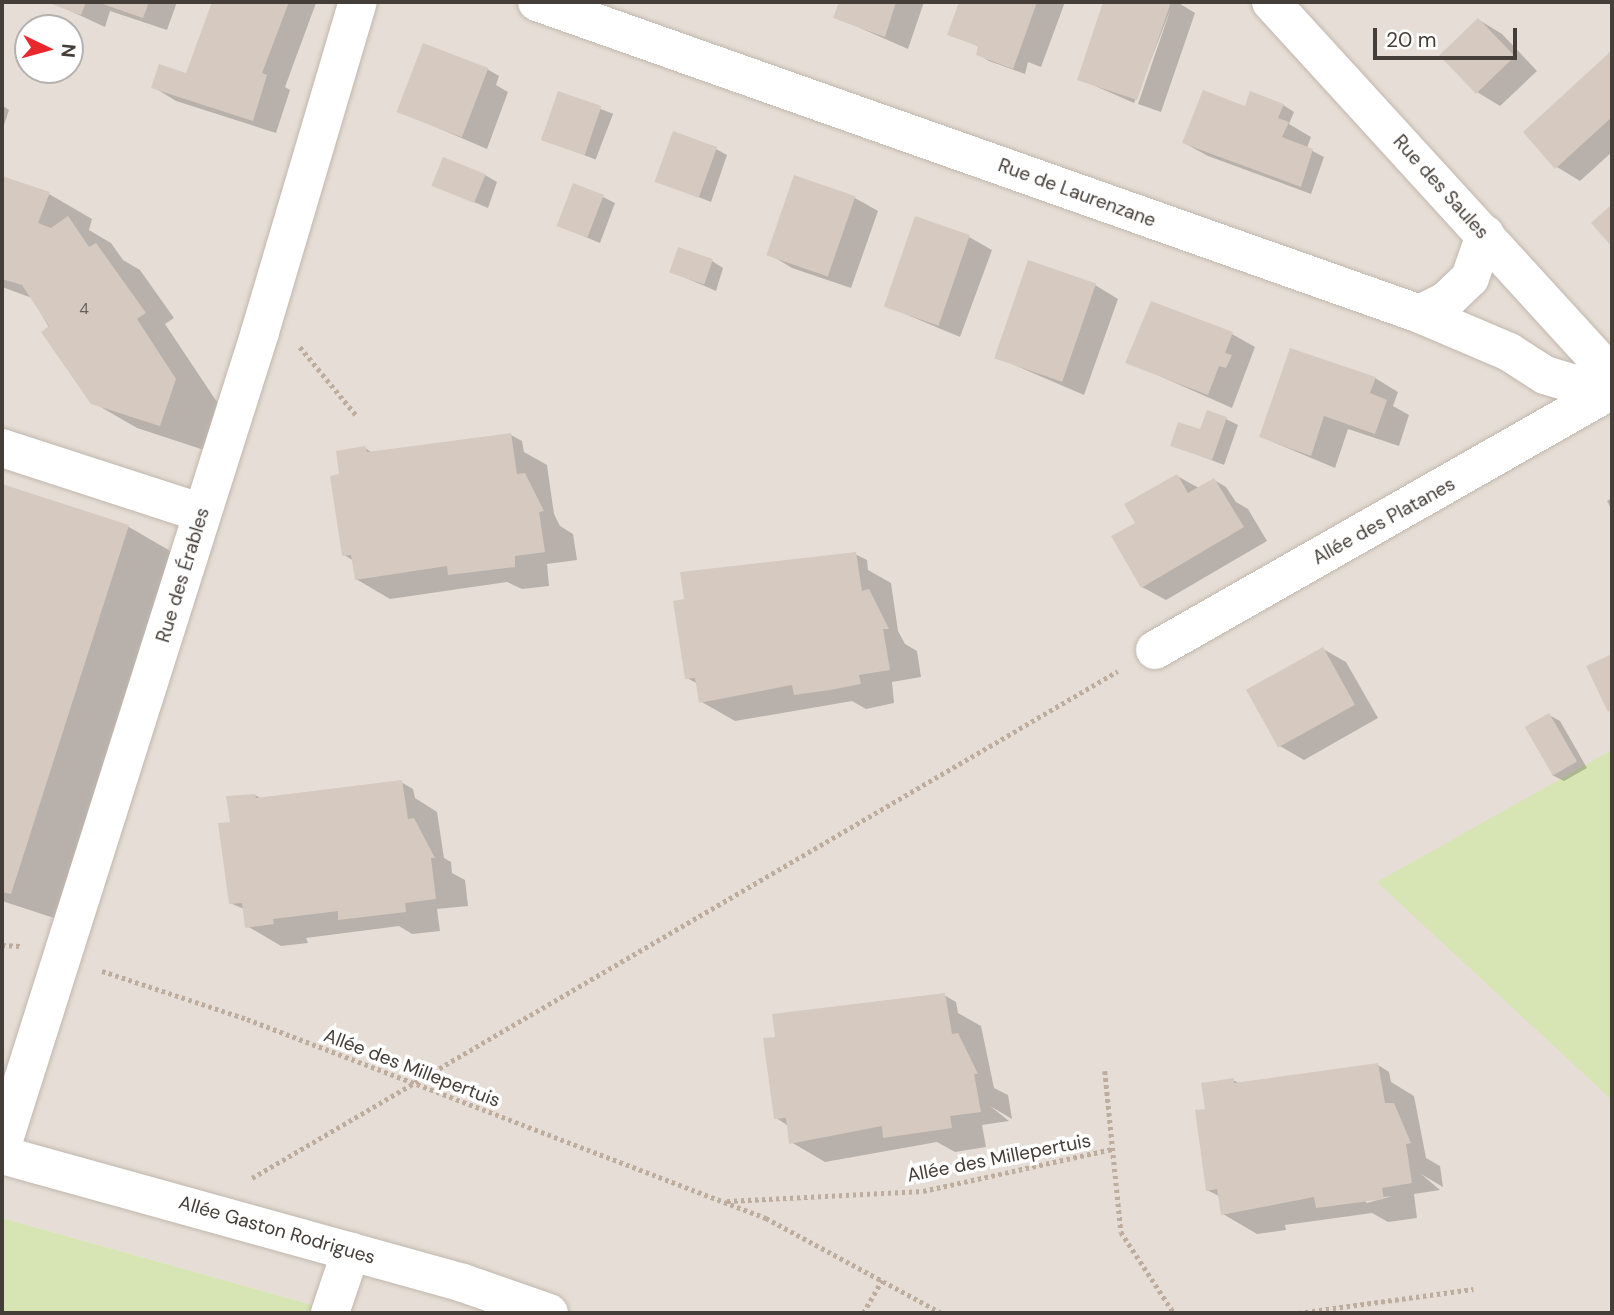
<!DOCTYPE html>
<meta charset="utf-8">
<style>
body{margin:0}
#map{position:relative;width:1614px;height:1315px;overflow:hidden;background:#f2ede7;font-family:"DM Sans",sans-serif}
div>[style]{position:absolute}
.residential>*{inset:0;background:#e6ded6}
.green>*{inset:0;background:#d7e4b3}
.shadow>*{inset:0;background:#0003;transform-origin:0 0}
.building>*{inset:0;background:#d6cac0;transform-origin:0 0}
.path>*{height:4.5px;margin-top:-2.25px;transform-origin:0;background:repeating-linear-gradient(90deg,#beac9d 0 3.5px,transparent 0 7px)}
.roads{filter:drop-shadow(0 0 2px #c0b6ad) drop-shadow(0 0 2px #c0b6ad)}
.minor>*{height:38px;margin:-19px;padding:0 19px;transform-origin:19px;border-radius:19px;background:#fff}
span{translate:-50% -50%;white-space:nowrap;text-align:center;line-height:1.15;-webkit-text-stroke:7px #fff;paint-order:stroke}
.number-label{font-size:16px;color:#696059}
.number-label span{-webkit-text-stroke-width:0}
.street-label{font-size:19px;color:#453d37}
.frame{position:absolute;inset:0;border:4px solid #453d37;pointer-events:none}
.north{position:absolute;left:14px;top:14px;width:70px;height:70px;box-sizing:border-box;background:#fff;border:2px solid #b5b1af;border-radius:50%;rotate:95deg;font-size:19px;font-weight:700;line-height:28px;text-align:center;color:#453d37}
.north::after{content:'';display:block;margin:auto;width:24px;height:32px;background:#ea272d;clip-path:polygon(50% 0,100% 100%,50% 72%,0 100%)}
.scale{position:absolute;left:1373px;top:28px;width:144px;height:32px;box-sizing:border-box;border:4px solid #453d37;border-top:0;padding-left:9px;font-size:21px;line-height:24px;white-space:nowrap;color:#453d37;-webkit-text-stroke:5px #fff;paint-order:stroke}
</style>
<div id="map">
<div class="residential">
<div style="clip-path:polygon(evenodd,2px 2px,1612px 2px,1612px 1313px,341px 1313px,2px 1218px,2px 2px,28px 28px,70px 28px,70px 70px,28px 70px,28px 28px)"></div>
</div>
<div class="green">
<div style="clip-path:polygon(1612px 750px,1612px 1100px,1377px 882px)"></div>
<div style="clip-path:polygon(2px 1218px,341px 1313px,2px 1313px)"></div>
</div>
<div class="shadow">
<div style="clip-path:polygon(51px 2px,177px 2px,167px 30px,110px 11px,105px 27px)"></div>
<div style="clip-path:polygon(213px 2px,316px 3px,285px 87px,290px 90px,276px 133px,176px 101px,153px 87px,187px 75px)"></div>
<div style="clip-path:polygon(841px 2px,924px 2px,908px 49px,835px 17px)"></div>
<div style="clip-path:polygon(961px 2px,1065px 2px,1041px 67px,1028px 62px,1025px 74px,989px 61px,978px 54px,980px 47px,949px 34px)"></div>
<div style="clip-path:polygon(1105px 2px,1177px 2px,1195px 13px,1161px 112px,1138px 104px,1171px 8px,1134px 103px,1079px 79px)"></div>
<div style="clip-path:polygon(1479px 20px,1502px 34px,1537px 71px,1500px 106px,1477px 92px)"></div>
<div style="clip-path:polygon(1612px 52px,1612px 152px,1580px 181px,1557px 167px,1525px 132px)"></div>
<div style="clip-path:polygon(487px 69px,499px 76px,496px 85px,508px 92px,487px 149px,403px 113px)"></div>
<div style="left:559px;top:93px;width:58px;height:49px;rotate:21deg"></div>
<div style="clip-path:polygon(2px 105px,9px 110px,2px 131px)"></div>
<div style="clip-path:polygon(1283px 105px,1294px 112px,1289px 124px,1311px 137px,1307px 148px,1324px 157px,1311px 194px,1208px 156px,1184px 143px,1246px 108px)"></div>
<div style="clip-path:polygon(716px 149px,727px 155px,711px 202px,658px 181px)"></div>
<div style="clip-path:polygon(485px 175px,497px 182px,488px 208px,436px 186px)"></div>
<div style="clip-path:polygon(2px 178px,49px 194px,92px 219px,89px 230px,111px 243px,123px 260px,140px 270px,174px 318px,165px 324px,219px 405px,204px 450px,137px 428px,92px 402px,32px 298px,2px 287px)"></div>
<div style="clip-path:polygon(603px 197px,615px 203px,600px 243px,559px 226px)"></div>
<div style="clip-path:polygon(855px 198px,878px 211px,851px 288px,792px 268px,769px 254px)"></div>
<div style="clip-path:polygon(969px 237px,992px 250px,960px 337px,886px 306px)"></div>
<div style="clip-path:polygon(712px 261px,723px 268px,716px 291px,672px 272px)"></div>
<div style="clip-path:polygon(1095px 285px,1118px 299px,1084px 395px,996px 357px)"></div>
<div style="clip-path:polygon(1232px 334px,1255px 347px,1232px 408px,1128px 362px)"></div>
<div style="clip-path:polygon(1375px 378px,1398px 392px,1393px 406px,1409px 415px,1399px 446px,1348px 429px,1335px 468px,1261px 437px)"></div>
<div style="clip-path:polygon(1226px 419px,1238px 425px,1224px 465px,1172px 445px)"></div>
<div style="clip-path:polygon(511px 435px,522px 441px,524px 452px,547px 465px,554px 514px,560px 526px,573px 534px,577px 560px,547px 564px,549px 586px,522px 589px,507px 582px,390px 599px,356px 579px,354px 561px,344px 555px,339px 476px,365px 448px,373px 453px)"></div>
<div style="clip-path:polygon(1177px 476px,1199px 488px,1214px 480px,1226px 487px,1236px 502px,1248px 509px,1267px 541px,1166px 600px,1142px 587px,1137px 523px)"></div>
<div style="clip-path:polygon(2px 486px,129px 527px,172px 552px,54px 918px,2px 901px)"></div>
<div style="clip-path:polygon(1612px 498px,1612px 510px,1607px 501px)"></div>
<div style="clip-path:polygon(855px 554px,867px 560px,868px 570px,891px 583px,898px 631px,905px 644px,917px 651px,921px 677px,892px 682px,894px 703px,866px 709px,852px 701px,735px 721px,700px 701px,698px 684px,687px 678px)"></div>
<div style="clip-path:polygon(1323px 649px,1346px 662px,1378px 718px,1304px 760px,1280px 746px)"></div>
<div style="clip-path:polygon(1549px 715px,1560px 721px,1587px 768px,1564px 781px,1552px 775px)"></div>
<div style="clip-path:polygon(401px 782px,413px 789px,415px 798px,437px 812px,444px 858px,451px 862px,452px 873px,465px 880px,468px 906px,437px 909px,440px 931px,412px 934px,399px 926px,306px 938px,308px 943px,281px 946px,247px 926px,244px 909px,230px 903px,229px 824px,255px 795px,262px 799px)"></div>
<div style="clip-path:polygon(944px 995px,956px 1002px,958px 1013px,981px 1026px,994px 1088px,1008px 1095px,1012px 1119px,990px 1106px,1009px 1121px,982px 1125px,986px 1147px,955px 1152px,937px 1142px,825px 1162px,791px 1142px,787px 1125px,776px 1118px)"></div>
<div style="clip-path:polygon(evenodd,1378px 1065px,1389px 1072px,1391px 1082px,1414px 1096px,1426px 1158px,1440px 1166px,1443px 1187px,1421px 1174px,1440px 1190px,1414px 1194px,1417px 1218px,1388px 1222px,1372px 1213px,1285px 1225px,1286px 1230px,1257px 1234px,1223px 1214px,1219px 1196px,1207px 1190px,1207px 1110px,1233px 1080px,1241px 1084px,1378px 1065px,1392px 1196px,1367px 1203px,1364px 1200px,1392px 1196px)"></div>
</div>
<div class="building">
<div style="clip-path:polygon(46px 2px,86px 2px,81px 15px)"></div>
<div style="clip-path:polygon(97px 2px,149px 2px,143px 18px)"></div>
<div style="clip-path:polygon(212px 2px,289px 2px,262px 73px,267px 75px,253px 121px,151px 88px,159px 64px,186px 73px)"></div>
<div style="clip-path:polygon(839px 2px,896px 2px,885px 37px,833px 18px)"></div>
<div style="clip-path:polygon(959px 2px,1037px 2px,1013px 69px,976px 55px,978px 46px,947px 35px)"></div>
<div style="clip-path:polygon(1103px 2px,1171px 2px,1137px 100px,1077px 80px)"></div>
<div style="left:1478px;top:18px;width:53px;height:54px;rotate:46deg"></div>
<div style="left:423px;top:43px;width:70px;height:74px;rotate:21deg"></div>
<div style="clip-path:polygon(1612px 50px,1612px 117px,1555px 169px,1523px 132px)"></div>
<div style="clip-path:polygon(1203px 90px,1245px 106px,1250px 91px,1284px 104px,1278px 118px,1289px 122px,1282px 137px,1313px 149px,1301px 187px,1182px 143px)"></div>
<div style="left:558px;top:91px;width:46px;height:52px;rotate:19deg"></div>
<div style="left:673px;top:131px;width:47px;height:54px;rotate:20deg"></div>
<div style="left:443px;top:157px;width:46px;height:31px;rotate:22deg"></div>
<div style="left:794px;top:175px;width:65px;height:85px;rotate:19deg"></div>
<div style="clip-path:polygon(2px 176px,50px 192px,38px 223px,51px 228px,68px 216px,89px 247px,96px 243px,146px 313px,137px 319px,176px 379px,160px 426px,91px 404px,41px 332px,49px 326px,22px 285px,2px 279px)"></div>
<div style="left:573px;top:183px;width:33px;height:46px;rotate:21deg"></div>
<div style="clip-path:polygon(1612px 204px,1612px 247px,1591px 223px)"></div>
<div style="left:915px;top:216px;width:58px;height:96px;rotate:19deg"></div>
<div style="left:678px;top:247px;width:37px;height:27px;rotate:19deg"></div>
<div style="left:1028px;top:260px;width:72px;height:104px;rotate:19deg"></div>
<div style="clip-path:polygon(1151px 301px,1233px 332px,1225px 353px,1232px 355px,1226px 368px,1219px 366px,1208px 395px,1125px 363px)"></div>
<div style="clip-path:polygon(1290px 348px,1376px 377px,1370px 393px,1387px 400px,1375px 434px,1324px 416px,1311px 456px,1259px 437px)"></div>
<div style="clip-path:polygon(1207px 410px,1227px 417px,1212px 460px,1170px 446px,1178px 422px,1200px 429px)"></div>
<div style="clip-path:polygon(511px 433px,517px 474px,525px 473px,544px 511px,539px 512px,545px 552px,515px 556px,515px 567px,448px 575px,447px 566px,355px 580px,351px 555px,342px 556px,330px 476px,339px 474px,336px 451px,365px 446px,367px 452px)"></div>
<div style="clip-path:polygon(1177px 474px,1188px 493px,1214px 478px,1244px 527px,1141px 588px,1111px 536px,1135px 523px,1124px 504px)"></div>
<div style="clip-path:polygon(2px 484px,129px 525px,11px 894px,2px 892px)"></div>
<div style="clip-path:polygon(856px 552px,862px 591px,869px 589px,889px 629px,883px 629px,890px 670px,859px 675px,861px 684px,830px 690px,794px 695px,792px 685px,699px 703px,695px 678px,685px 679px,673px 601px,684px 599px,680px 572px)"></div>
<div style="left:1323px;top:647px;width:66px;height:88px;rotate:61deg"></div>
<div style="clip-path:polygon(1612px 654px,1612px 709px,1608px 712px,1586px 666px)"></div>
<div style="left:1549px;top:713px;width:56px;height:28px;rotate:60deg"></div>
<div style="clip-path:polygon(402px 780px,408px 819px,414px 818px,435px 858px,431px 858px,436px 899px,405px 903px,406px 912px,338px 920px,338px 911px,273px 919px,274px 924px,245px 928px,242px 903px,229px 904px,218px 823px,230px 822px,226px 796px,255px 794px,256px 798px)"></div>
<div style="clip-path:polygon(945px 993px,952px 1034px,958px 1033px,978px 1074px,974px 1074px,981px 1112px,950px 1116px,952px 1128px,883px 1138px,882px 1126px,789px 1144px,786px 1118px,774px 1119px,763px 1038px,775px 1037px,772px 1014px)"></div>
<div style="clip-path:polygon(1378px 1063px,1385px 1103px,1394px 1103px,1411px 1143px,1406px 1144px,1412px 1183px,1382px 1188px,1384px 1199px,1316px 1208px,1314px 1197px,1221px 1215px,1217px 1189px,1206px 1191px,1195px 1110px,1205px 1109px,1201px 1083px,1234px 1078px,1234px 1083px)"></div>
</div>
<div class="path">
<div style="left:300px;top:347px;width:88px;rotate:50.5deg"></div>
<div style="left:2px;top:945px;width:18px;rotate:3deg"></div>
<div style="left:102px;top:971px;width:153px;rotate:18.3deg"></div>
<div style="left:247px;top:1019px;width:556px;rotate:20.98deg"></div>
<div style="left:766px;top:1218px;width:200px;rotate:28.4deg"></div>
<div style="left:1105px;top:1071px;width:162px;rotate:84.3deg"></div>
<div style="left:1121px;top:1232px;width:97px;rotate:56.8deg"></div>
<div style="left:252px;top:1178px;width:1003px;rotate:-30.35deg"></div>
<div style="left:727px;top:1201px;width:196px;rotate:-2.9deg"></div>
<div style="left:923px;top:1191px;width:195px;rotate:-12.5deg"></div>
<div style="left:863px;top:1313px;width:38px;rotate:-60deg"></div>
<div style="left:1298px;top:1313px;width:177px;rotate:-7.8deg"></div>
</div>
<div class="roads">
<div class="minor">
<div style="left:537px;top:2px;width:937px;rotate:19.46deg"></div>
<div style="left:1420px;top:314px;width:97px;rotate:23.1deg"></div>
<div style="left:1509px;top:352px;width:43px;rotate:32.6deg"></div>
<div style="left:1545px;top:375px;width:30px;rotate:17deg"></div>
<div style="left:1574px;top:384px;width:38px;rotate:-6deg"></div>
<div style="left:1271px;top:2px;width:495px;rotate:47.6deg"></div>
<div style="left:1605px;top:368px;width:7px;rotate:16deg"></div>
<div style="left:1420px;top:314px;width:29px;rotate:-27deg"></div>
<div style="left:1446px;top:301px;width:33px;rotate:-44deg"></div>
<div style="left:1470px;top:278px;width:46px;rotate:-70.8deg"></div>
<div style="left:2px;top:448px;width:210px;rotate:18deg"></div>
<div style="left:1155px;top:650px;width:526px;rotate:-29.64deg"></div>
<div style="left:2px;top:1146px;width:854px;rotate:-72.41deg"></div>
<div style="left:260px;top:332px;width:344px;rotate:-73.5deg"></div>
<div style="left:2px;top:1155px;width:478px;rotate:15.5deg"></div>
<div style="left:463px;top:1283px;width:91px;rotate:19.2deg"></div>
<div style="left:330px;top:1313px;width:65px;rotate:-71.3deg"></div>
</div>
</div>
<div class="number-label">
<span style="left:84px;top:309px">4</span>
</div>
<div class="street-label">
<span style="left:1441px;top:187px;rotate:48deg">Rue des Saules</span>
<span style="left:1077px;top:193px;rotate:20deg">Rue de Laurenzane</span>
<span style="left:1384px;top:521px;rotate:-29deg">Allée des Platanes</span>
<span style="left:183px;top:575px;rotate:-73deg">Rue des Érables</span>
<span style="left:412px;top:1068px;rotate:21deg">Allée des Millepertuis</span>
<span style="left:999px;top:1158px;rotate:-11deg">Allée des Millepertuis</span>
<span style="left:277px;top:1230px;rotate:16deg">Allée Gaston Rodrigues</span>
</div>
<div class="frame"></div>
<div class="north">N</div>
<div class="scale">20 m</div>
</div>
